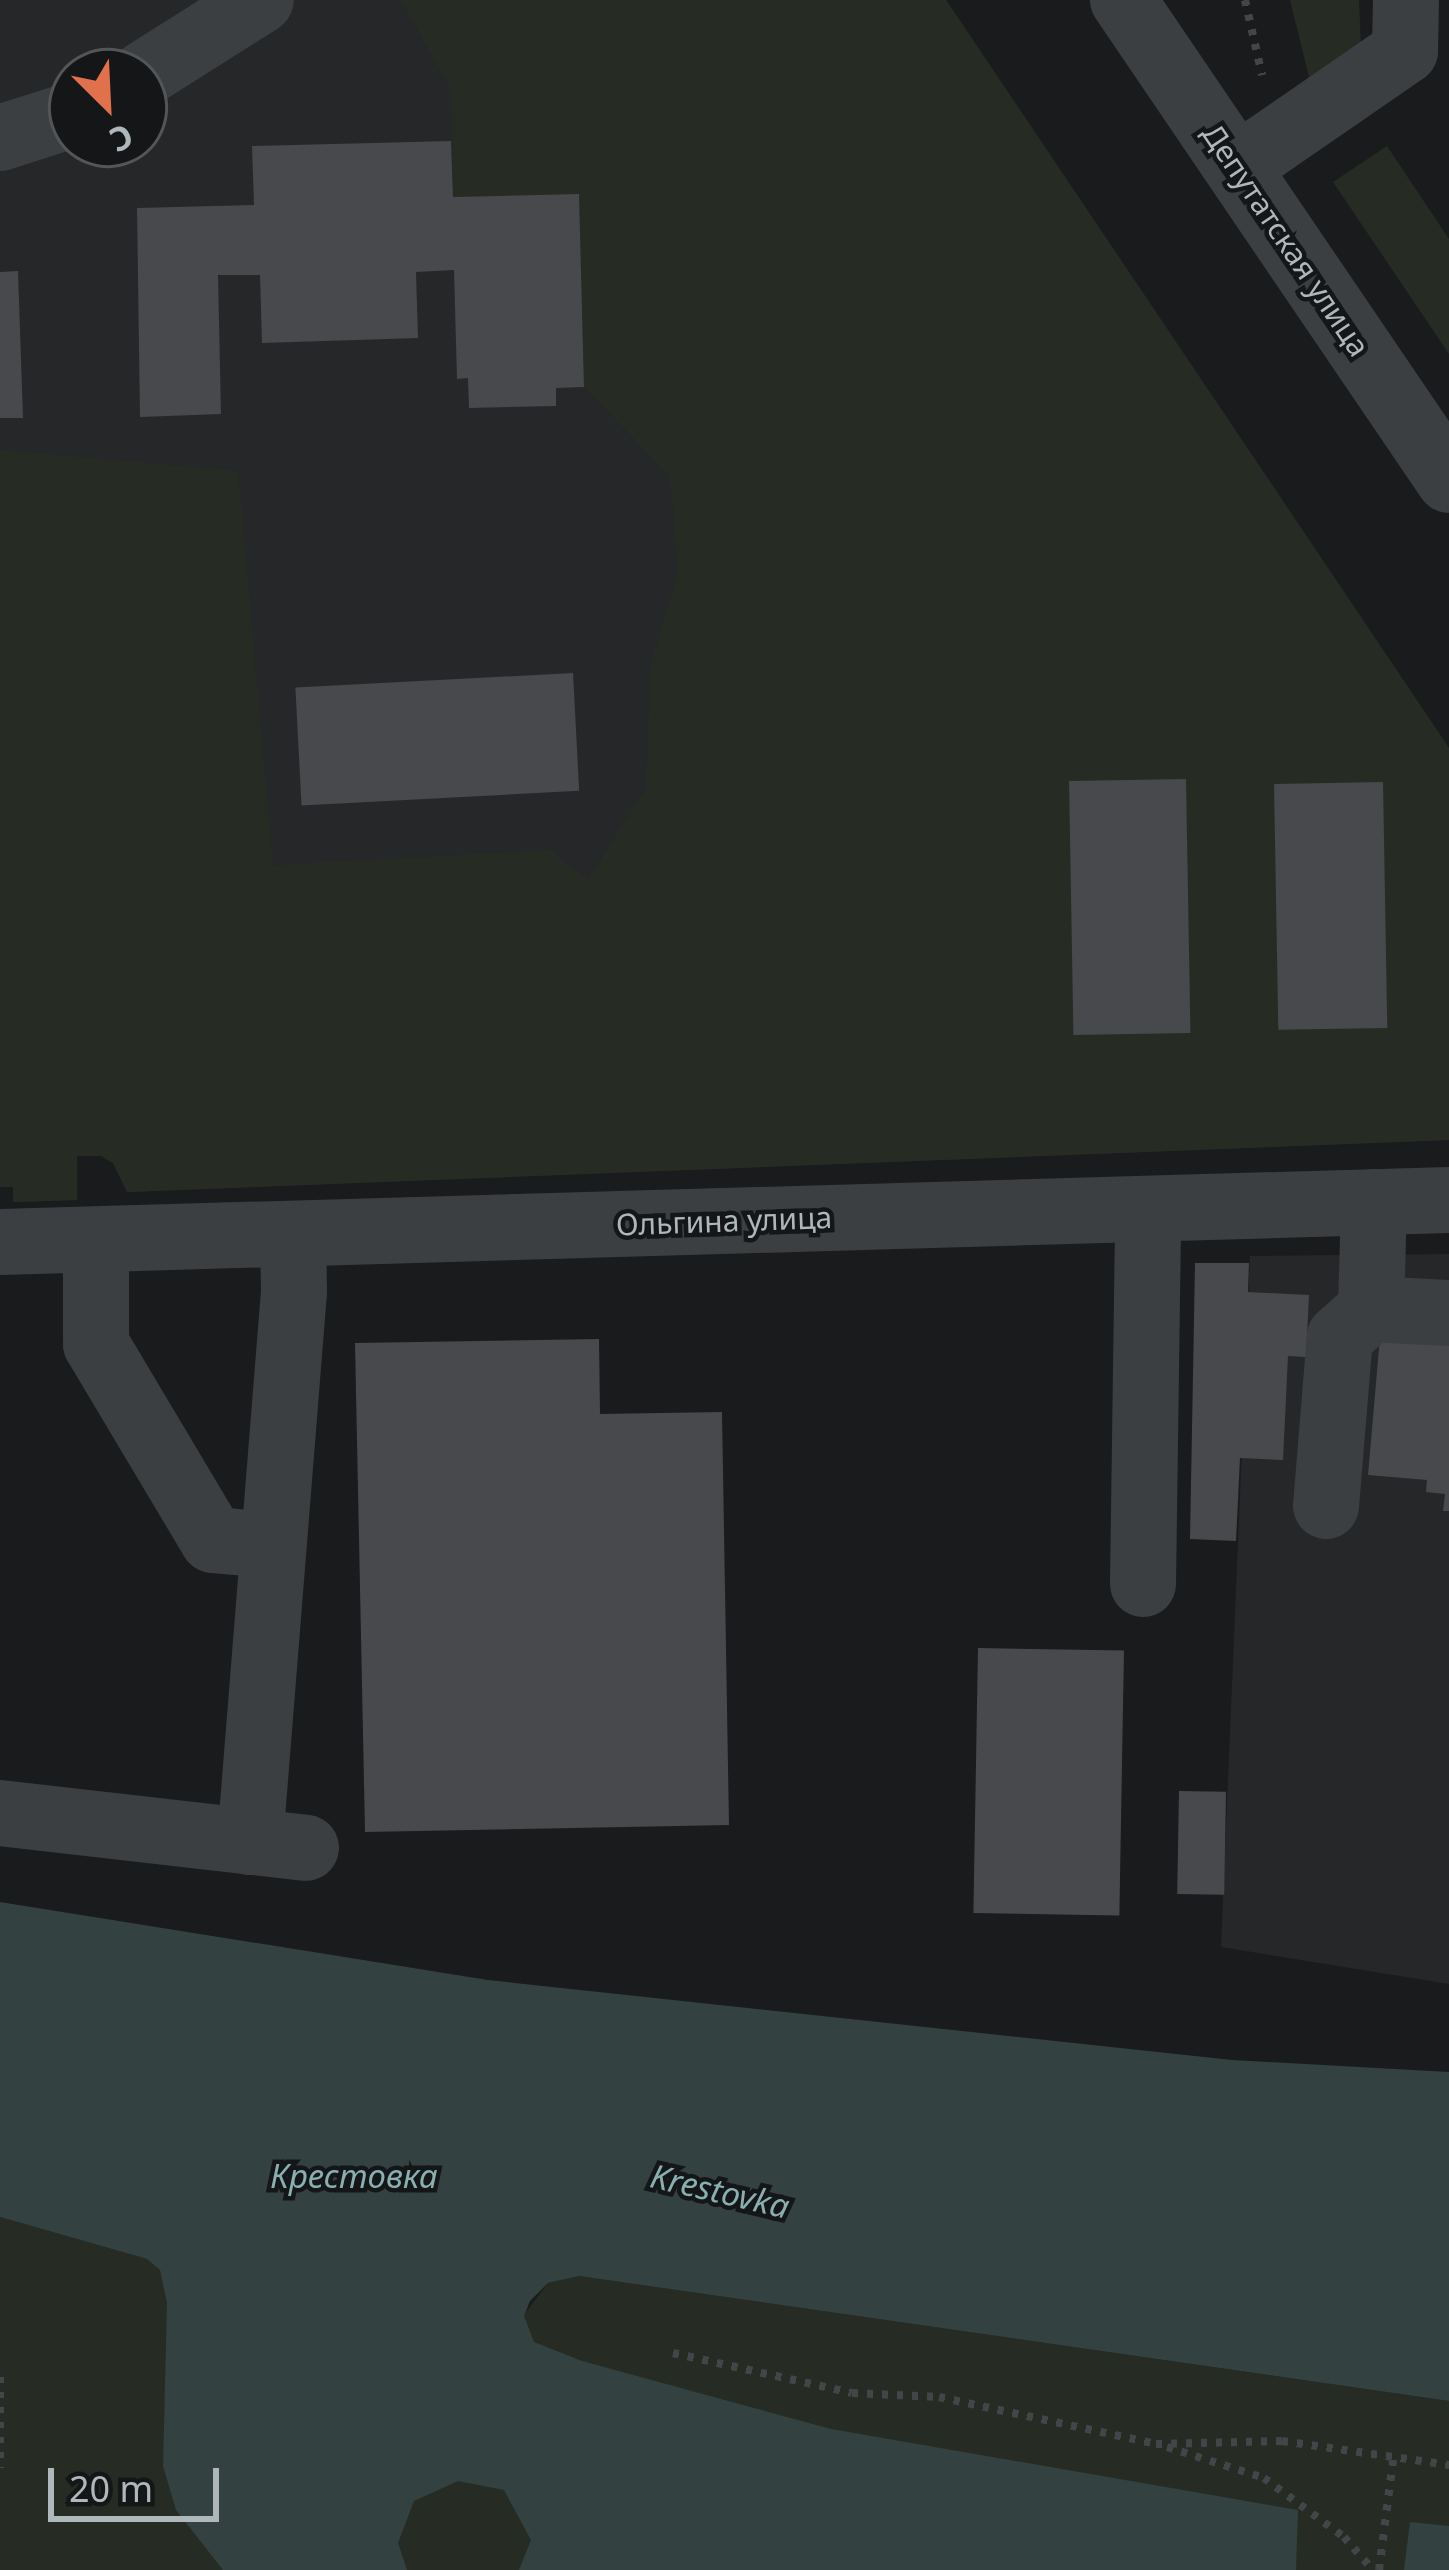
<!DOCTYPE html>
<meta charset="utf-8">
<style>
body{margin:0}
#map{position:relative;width:1449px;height:2570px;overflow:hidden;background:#1a1b1c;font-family:"Noto Sans",sans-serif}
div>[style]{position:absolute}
.built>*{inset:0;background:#262729}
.green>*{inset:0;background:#262c24}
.water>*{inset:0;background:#334141}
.building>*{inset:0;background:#47494c;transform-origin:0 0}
.path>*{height:8px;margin-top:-4px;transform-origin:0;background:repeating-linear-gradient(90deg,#424648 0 6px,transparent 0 15px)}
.minor>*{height:66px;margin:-33px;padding:0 33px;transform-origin:33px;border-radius:33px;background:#3c3f41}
span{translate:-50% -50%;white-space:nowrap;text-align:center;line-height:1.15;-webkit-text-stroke:9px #151617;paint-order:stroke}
.street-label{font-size:30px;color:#aeb7ba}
.water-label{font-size:33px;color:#89afb1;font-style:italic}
.north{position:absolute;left:48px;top:48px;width:120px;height:120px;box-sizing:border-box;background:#151617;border:3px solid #525658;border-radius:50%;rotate:156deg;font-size:33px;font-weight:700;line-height:48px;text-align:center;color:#aeb7ba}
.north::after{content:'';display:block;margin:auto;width:42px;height:54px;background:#e1714d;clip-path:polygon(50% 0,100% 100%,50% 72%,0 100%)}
.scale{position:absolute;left:48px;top:2468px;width:171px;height:54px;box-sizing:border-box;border:6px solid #aeb7ba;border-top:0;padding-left:15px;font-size:36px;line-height:42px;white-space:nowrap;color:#aeb7ba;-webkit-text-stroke:9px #151617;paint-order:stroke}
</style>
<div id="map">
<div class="built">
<div style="clip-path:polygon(evenodd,0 0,946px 0,1449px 748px,1449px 1140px,127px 1192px,113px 1163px,101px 1156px,77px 1156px,77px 1200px,13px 1202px,13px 1187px,0 1187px,0 0,72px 72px,144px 72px,144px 144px,72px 144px,72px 72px)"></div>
<div style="clip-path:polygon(1449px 1254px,1449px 1984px,1221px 1947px,1250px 1256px)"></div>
</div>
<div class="green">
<div style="clip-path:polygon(401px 0,946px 0,1449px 748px,1449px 1140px,127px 1192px,113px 1163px,101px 1156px,77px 1156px,77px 1200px,13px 1202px,13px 1187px,0 1187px,0 450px,238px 471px,273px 865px,550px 850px,588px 880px,646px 788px,650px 666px,678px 575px,670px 476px,584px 387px,579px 195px,453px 197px,451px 89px)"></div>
<div style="clip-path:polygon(1290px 0,1359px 0,1362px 71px,1315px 101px)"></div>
<div style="clip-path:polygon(1387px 146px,1449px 239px,1449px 354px,1333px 182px)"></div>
<div style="clip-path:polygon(0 2217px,147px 2259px,161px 2270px,523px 2316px,548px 2283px,579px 2276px,1449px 2401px,1449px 2570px,0 2570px)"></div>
</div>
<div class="water">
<div style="clip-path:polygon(0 1902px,488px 1980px,1232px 2060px,1449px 2072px,1449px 2401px,579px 2276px,548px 2283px,530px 2301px,524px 2316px,534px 2342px,582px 2361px,831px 2429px,1298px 2510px,1296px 2570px,519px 2570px,531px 2540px,504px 2490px,458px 2481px,414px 2501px,398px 2543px,407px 2570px,223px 2570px,176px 2510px,163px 2466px,167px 2303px,160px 2270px,147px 2259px,0 2217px)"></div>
<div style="clip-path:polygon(1410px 2522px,1449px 2526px,1449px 2570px,1404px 2570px)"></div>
</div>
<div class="building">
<div style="clip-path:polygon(451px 141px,453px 197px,579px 194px,584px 387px,556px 388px,556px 406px,469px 408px,468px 378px,457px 379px,454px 270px,416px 272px,418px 338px,262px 343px,260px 275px,218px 275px,221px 414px,140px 417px,137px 208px,254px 205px,252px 146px)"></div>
<div style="clip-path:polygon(18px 271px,23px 418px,0 418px,0 272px)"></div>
<div style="left:573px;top:673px;width:118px;height:278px;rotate:87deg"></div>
<div style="left:1186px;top:779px;width:254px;height:117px;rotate:89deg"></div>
<div style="left:1383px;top:782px;width:246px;height:109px;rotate:89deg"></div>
<div style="clip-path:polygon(1195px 1263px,1249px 1263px,1248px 1292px,1309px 1295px,1306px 1357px,1288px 1356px,1283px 1460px,1240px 1458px,1236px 1541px,1190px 1539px)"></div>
<div style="clip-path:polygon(1380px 1337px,1449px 1343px,1449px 1511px,1443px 1511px,1445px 1494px,1426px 1492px,1427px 1480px,1368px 1475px)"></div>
<div style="clip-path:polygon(599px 1339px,600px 1414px,722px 1412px,729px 1825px,365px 1832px,355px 1343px)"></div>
<div style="left:978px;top:1648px;width:146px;height:265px;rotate:1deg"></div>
<div style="left:1179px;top:1791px;width:47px;height:103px;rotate:1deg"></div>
</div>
<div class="path">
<div style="left:1245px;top:0;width:77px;rotate:77.2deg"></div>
<div style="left:673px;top:2353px;width:183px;rotate:12.6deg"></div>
<div style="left:852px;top:2393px;width:87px;rotate:2.6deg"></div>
<div style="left:939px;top:2397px;width:222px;rotate:12.2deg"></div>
<div style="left:1156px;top:2444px;width:126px;rotate:-1.4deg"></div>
<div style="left:1282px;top:2441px;width:169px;rotate:8.2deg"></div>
<div style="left:0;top:2377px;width:91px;rotate:90deg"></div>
<div style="left:1167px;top:2447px;width:102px;rotate:17.7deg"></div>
<div style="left:1264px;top:2478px;width:99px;rotate:36.4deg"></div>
<div style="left:1344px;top:2537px;width:44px;rotate:48.7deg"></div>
<div style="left:1379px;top:2570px;width:111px;rotate:-82.7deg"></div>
</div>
<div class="minor">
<div style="left:1123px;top:0;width:580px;rotate:55.82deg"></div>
<div style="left:144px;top:74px;width:138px;rotate:-32.3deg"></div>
<div style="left:0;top:138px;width:76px;rotate:-17.7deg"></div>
<div style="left:1237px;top:167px;width:204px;rotate:-34.6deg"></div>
<div style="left:1405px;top:51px;width:51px;rotate:-88.9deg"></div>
<div style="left:96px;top:1240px;width:104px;rotate:90deg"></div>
<div style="left:96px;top:1344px;width:228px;rotate:59.2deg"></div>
<div style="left:213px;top:1540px;width:60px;rotate:4.8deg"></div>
<div style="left:0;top:1242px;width:1450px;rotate:-1.66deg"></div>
<div style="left:1371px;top:1309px;width:78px;rotate:2.9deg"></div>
<div style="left:1326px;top:1506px;width:170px;rotate:-85.3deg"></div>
<div style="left:1340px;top:1337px;width:42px;rotate:-42.1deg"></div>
<div style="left:1371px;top:1309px;width:107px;rotate:-88.4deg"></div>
<div style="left:1143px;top:1584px;width:375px;rotate:-89.2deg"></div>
<div style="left:0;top:1813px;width:308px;rotate:6.5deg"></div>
<div style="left:250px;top:1842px;width:553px;rotate:-85.43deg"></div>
<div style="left:294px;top:1291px;width:57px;rotate:-91deg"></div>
</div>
<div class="street-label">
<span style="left:1286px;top:240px;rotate:56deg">Депутатская улица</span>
<span style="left:724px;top:1221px;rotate:-2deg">Ольгина улица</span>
</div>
<div class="water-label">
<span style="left:354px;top:2176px">Крестовка</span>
<span style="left:720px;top:2191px;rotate:13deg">Krestovka</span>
</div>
<div class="north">С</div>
<div class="scale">20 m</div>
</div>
